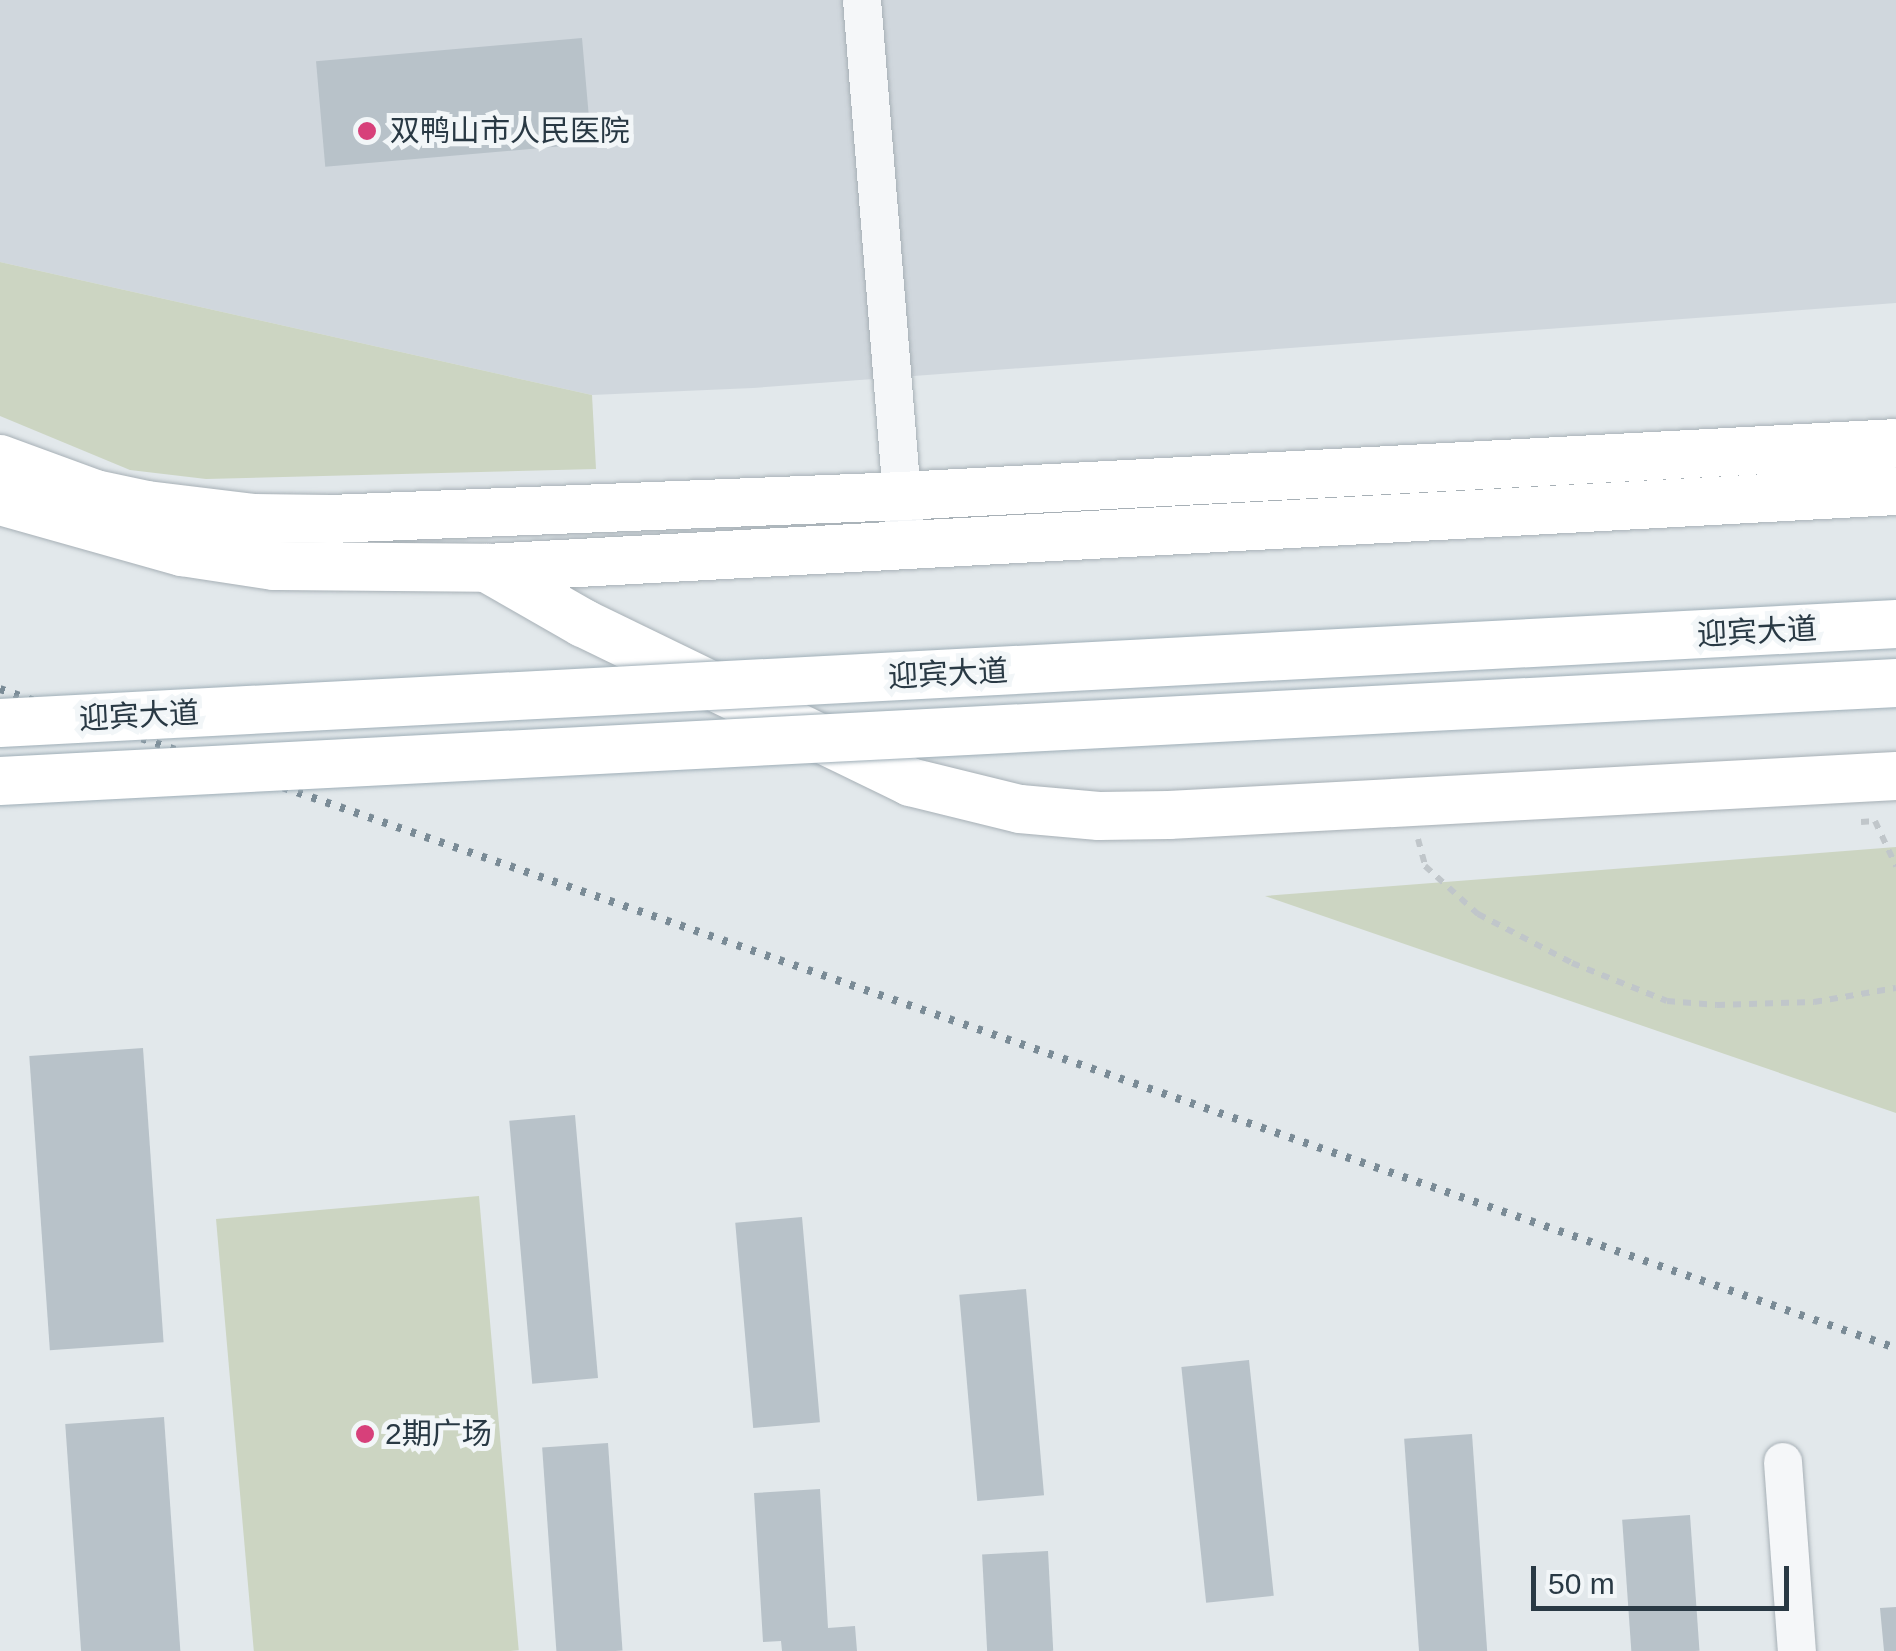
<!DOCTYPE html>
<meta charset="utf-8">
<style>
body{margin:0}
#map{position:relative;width:1896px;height:1651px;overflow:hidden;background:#e2e8eb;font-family:Arial,"Noto Sans SC",sans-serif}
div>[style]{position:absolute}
.built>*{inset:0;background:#d0d7dd}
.green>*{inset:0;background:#ccd5c2;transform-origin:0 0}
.building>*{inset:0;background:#b8c2c9;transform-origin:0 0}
.path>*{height:6px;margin-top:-3px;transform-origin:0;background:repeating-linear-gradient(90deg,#c0c6ca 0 8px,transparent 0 16px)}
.roads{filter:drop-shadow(0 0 2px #a7b0b6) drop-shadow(0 0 2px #a7b0b6)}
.minor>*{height:38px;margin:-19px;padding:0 19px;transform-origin:19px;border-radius:19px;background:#f5f7f9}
.major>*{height:48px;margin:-24px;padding:0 24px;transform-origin:24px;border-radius:24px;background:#fff}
.rail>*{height:8px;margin-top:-4px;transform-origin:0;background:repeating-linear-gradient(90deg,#7a8b96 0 5px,transparent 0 15px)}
.bridges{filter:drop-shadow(0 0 2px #a0afb8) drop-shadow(0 0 2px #a0afb8)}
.major-bridge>*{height:48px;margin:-24px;padding:0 24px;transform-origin:24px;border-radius:24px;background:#fff}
.dots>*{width:28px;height:28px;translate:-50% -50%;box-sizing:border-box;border:5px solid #f2f6f8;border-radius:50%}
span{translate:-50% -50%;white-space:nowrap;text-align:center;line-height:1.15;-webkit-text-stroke:10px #f2f6f8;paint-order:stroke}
.poi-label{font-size:30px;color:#293944}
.left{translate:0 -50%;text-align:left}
.street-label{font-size:30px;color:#293944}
.scale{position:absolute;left:1531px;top:1566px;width:258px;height:45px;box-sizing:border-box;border:5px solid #293944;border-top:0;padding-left:12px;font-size:30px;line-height:35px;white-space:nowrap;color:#293944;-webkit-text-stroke:8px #f2f6f8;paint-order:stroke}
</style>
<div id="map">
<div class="built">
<div style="clip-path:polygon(0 0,1896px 0,1896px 303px,753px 388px,592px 395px,0 262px)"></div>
</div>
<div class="green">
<div style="clip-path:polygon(0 262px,592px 395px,596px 469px,206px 479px,130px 470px,0 416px)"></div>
<div style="clip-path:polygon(1896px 847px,1896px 1113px,1265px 896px)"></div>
<div style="left:479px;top:1196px;width:456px;height:264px;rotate:85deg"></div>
</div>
<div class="building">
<div style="left:582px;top:38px;width:106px;height:267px;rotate:85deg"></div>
<div style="left:143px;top:1048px;width:295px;height:114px;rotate:86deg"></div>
<div style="left:575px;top:1115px;width:264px;height:66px;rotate:85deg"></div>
<div style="left:802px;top:1217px;width:206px;height:67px;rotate:85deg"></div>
<div style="left:1026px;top:1289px;width:207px;height:67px;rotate:85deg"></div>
<div style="left:1249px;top:1360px;width:237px;height:68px;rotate:84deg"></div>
<div style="left:164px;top:1417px;width:235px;height:99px;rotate:86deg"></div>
<div style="left:1472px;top:1434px;width:218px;height:68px;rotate:86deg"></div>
<div style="left:608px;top:1443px;width:208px;height:66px;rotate:86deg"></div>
<div style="clip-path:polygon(820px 1489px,828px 1628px,855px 1626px,857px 1651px,782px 1651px,781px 1641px,763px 1642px,754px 1493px)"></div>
<div style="left:1690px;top:1515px;width:136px;height:68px;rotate:86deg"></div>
<div style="left:1048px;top:1551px;width:100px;height:66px;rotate:87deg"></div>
<div style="clip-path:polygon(1896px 1607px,1896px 1651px,1884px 1651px,1880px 1608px)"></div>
</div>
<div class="path">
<div style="left:1861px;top:822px;width:14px;rotate:-4deg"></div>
<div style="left:1875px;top:821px;width:50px;rotate:65deg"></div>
<div style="left:1418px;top:839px;width:28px;rotate:75deg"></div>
<div style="left:1425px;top:866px;width:72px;rotate:42.2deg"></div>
<div style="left:1478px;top:914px;width:106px;rotate:27.5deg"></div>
<div style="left:1572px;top:963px;width:102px;rotate:21.8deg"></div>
<div style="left:1667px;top:1001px;width:50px;rotate:4.6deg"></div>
<div style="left:1717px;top:1005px;width:97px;rotate:-1.8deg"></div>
<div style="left:1814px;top:1002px;width:83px;rotate:-9.7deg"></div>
</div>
<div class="roads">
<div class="minor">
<div style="left:862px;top:0;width:523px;rotate:85.39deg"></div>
<div style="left:1783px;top:1462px;width:190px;rotate:85.8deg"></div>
</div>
<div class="major">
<div style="left:0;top:459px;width:101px;rotate:20.2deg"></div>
<div style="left:95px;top:494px;width:53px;rotate:11.9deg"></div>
<div style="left:147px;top:505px;width:108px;rotate:6.9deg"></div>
<div style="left:254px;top:518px;width:76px;rotate:0.8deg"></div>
<div style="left:330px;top:519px;width:572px;rotate:-2.3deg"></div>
<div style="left:902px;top:496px;width:995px;rotate:-3.05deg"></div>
<div style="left:0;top:501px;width:189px;rotate:15.7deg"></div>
<div style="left:182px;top:552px;width:93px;rotate:8.7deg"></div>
<div style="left:274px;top:566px;width:213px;rotate:0.5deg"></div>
<div style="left:487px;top:568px;width:1411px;rotate:-3.13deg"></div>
<div style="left:487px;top:568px;width:111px;rotate:29.8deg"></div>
<div style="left:583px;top:623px;width:364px;rotate:25.9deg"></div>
<div style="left:910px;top:782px;width:113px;rotate:13.8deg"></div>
<div style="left:1020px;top:809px;width:79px;rotate:5.1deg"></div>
<div style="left:1099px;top:816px;width:70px;rotate:-0.8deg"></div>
<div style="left:1169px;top:815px;width:728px;rotate:-3.07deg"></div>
</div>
</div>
<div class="rail">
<div style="left:0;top:689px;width:2007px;rotate:19.17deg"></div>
</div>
<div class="bridges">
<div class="major-bridge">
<div style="left:0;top:723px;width:1899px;rotate:-2.99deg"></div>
<div style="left:0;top:781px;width:1899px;rotate:-2.96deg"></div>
</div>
</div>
<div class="dots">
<div style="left:367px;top:131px;background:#d7407a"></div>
<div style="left:365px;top:1434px;background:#d7407a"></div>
</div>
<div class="poi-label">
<span class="left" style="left:390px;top:131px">双鸭山市人民医院</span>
<span class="left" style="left:385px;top:1434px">2期广场</span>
</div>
<div class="street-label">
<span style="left:1757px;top:632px;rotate:-3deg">迎宾大道</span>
<span style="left:948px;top:674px;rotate:-3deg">迎宾大道</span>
<span style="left:139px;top:716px;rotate:-3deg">迎宾大道</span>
</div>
<div class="scale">50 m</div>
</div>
